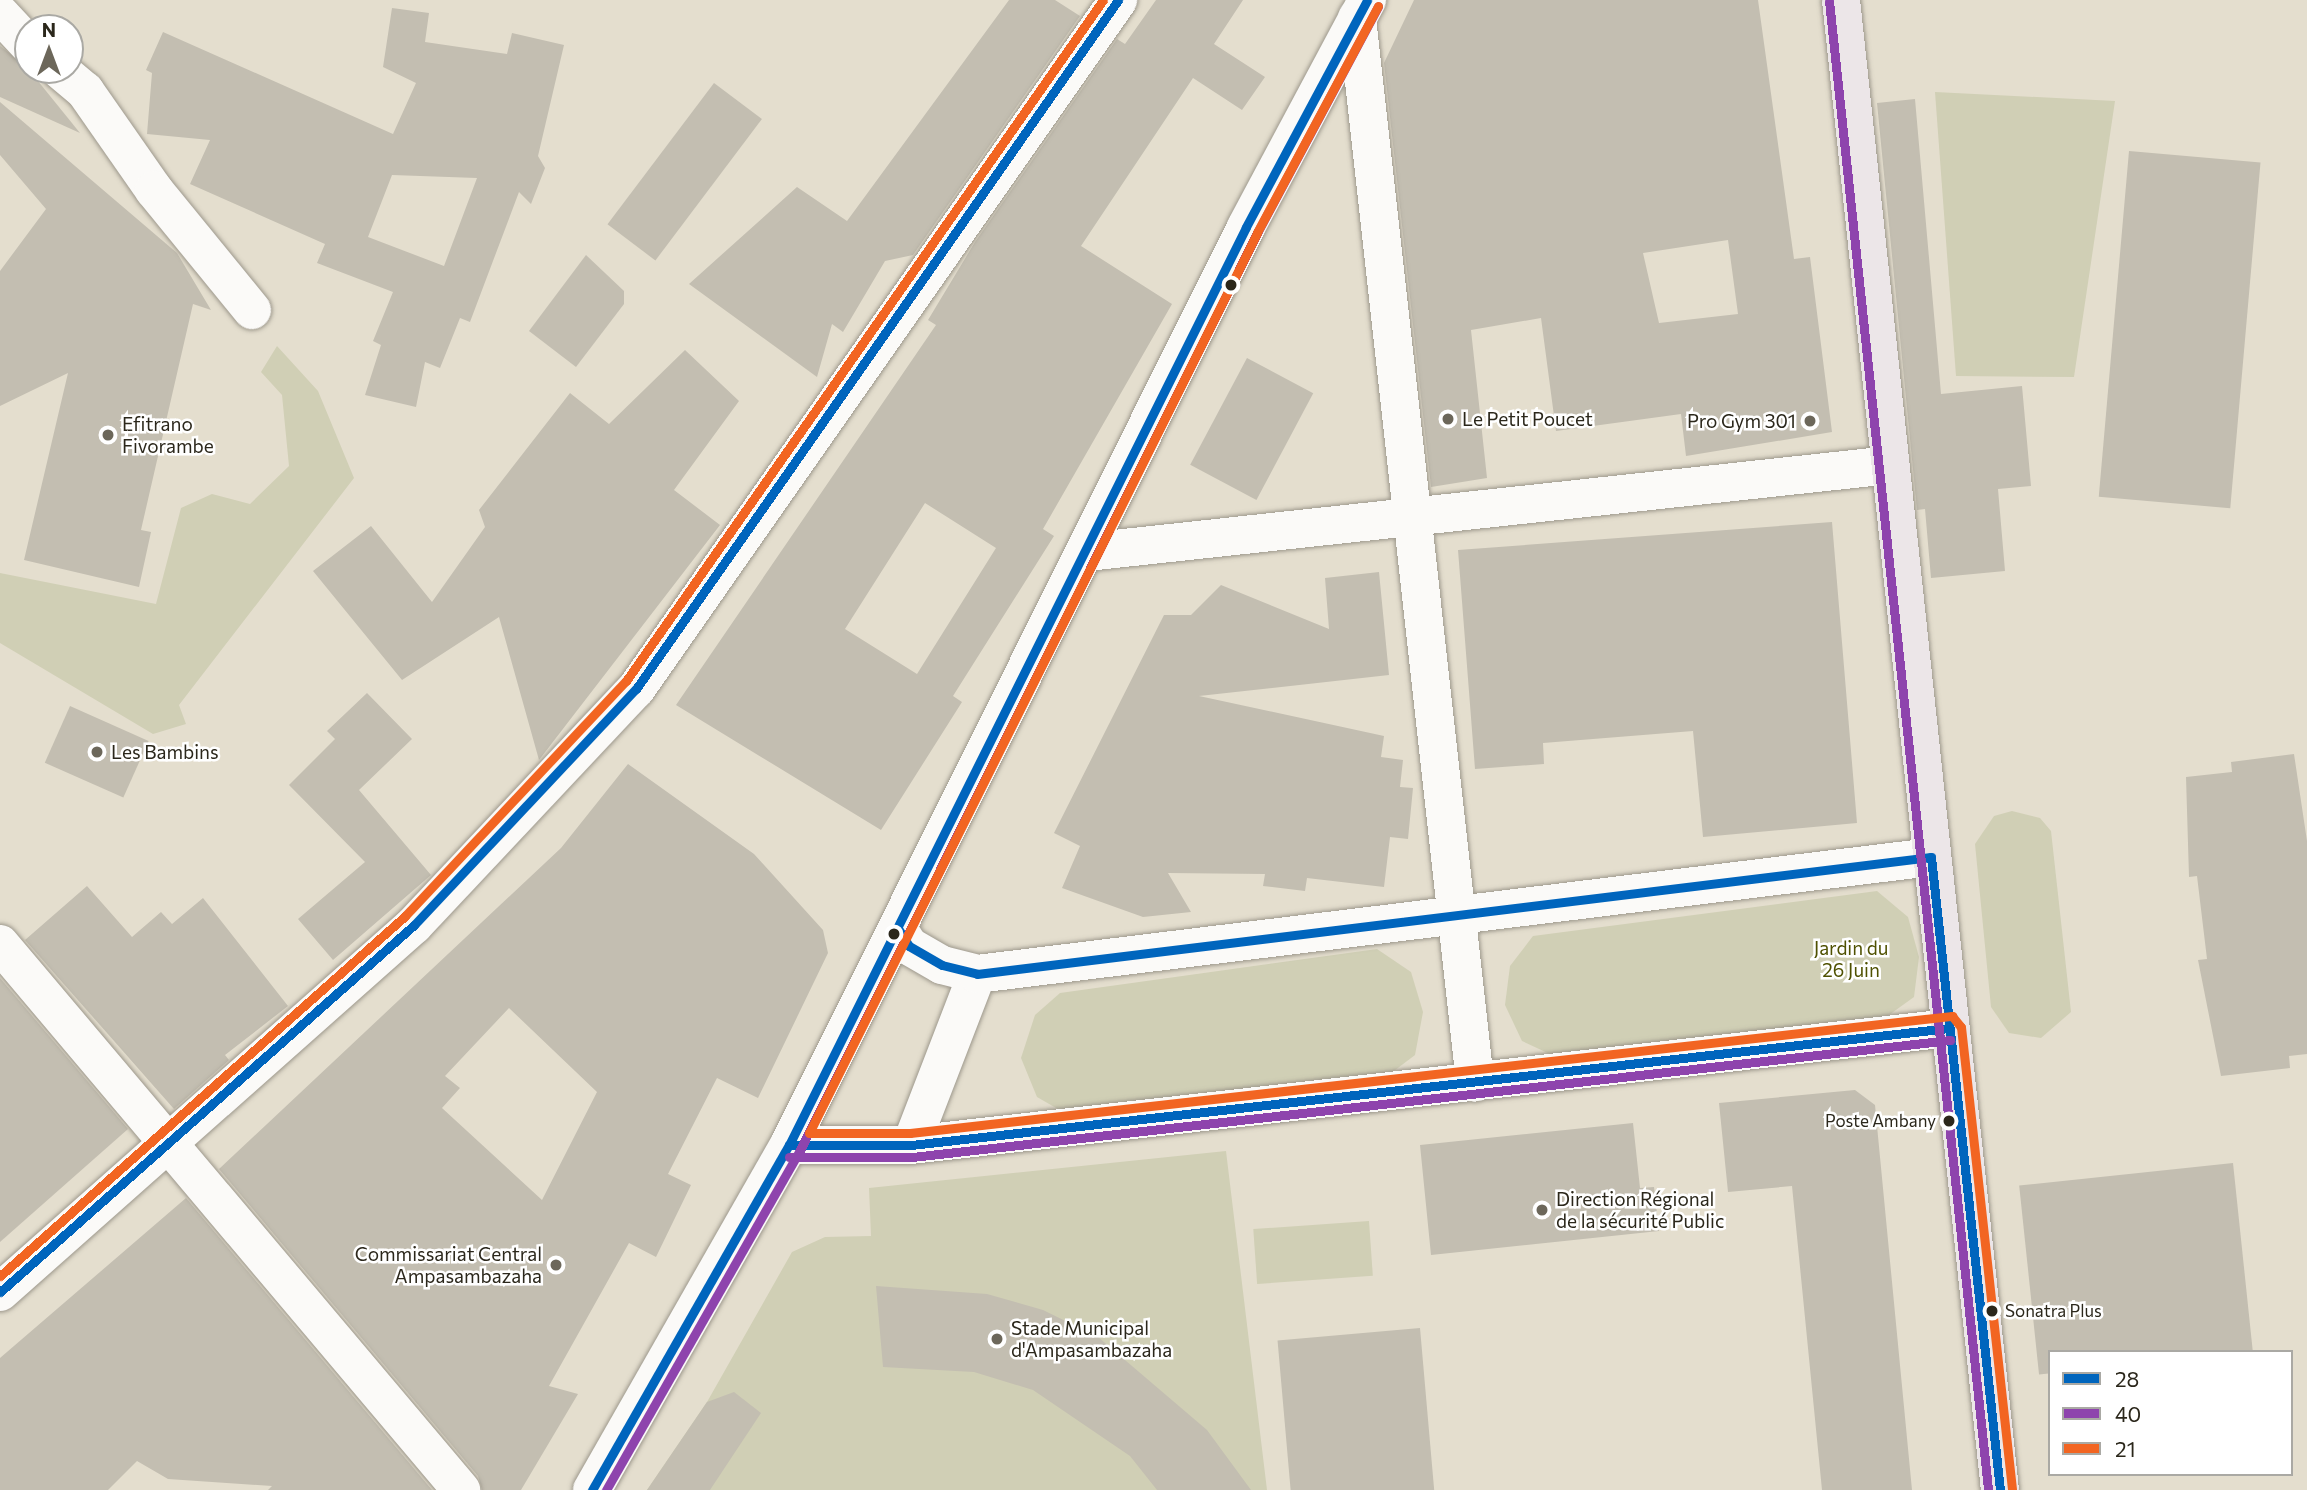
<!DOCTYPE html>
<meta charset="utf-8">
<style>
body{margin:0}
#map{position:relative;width:2307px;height:1490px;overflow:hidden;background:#e4dece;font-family:Commissioner,sans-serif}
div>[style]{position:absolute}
.green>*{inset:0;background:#d0cfb5;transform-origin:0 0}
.building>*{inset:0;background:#c3beb1;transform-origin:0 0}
.roads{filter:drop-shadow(0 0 2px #9d988c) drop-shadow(0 0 2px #9d988c)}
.minor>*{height:38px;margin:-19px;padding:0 19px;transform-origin:19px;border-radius:19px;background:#fbfaf8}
.tertiary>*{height:38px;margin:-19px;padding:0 19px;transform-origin:19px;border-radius:19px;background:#fbfaf8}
.primary>*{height:38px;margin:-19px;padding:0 19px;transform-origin:19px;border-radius:19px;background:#ece6e8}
.bus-1>*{height:9px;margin:-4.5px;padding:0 4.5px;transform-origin:4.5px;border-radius:4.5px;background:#0065bd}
.bus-2>*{height:9px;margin:-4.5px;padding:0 4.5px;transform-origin:4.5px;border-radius:4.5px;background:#8e44ad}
.bus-3>*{height:9px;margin:-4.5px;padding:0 4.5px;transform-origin:4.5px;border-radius:4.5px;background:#f26522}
.dots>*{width:19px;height:19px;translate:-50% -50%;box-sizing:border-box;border:4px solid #fff;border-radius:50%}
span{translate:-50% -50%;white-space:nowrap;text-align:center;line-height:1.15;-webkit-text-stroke:5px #fff;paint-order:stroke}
.bus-label{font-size:17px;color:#2b271b}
.right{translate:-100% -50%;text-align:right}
.left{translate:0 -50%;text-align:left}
.poi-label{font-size:19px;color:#2b271b}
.park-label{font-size:19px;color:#4f5101}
.legend{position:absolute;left:2048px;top:1350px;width:245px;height:126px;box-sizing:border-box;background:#fff;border:2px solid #aaa9a4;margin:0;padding:9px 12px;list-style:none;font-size:21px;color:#2b271b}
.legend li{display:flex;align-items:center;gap:14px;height:35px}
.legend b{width:35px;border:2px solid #aaa9a4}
.north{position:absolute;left:14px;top:14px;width:70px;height:70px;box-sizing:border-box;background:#fff;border:2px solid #aaa9a4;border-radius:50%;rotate:0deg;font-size:19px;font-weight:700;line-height:28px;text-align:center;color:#2b271b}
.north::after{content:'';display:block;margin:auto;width:24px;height:32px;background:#6c675a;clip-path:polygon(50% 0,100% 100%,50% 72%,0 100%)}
</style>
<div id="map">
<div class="green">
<div style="clip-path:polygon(1935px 92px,2115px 101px,2074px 377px,1956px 376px)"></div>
<div style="clip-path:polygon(277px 346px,318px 391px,354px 478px,179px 705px,186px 724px,153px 734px,0 643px,0 573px,156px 604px,181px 508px,212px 494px,250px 504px,289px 466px,282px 395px,261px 372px)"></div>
<div style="clip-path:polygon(2012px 811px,2040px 818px,2051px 831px,2071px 1012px,2041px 1038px,2009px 1033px,1991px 1007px,1975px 844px,1994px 816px)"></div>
<div style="clip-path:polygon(1877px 891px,1908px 917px,1919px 957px,1914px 997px,1882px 1020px,1552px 1055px,1522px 1041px,1505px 1005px,1510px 966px,1533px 936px)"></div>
<div style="clip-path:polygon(1377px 949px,1411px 972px,1423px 1012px,1415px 1055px,1386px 1077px,1070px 1116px,1037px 1097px,1021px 1058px,1035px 1015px,1060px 993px)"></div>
<div style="clip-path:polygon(1226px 1151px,1267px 1490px,647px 1490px,707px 1402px,792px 1252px,825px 1237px,871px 1236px,869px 1188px)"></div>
<div style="left:1369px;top:1221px;width:55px;height:116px;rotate:86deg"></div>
</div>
<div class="building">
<div style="clip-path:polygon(1009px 0,1055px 0,1080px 16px,913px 255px,885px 261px,843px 332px,832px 324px,817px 377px,689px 284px,797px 187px,847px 221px)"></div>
<div style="clip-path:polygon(evenodd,1156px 0,1243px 0,1214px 44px,1265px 77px,1242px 110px,1193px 78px,1081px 246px,1172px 304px,1043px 529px,1054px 536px,953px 696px,962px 702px,881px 830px,676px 705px,936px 325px,928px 320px,975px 242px,1117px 39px,1125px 44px,1156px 0,925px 503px,996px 548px,917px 674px,845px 629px,925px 503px)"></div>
<div style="clip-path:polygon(evenodd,1414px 0,1758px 0,1794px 259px,1810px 257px,1832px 432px,1686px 456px,1681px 414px,1556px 431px,1541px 318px,1471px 330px,1487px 478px,1431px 487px,1384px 63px,1414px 0,1728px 240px,1738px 314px,1659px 323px,1643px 253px,1728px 240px)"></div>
<div style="clip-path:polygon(evenodd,392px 8px,429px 13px,425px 42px,507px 54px,512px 33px,564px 45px,538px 156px,545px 168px,531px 204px,519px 192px,470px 322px,460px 318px,440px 368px,425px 362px,416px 407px,365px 395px,381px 345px,373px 341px,393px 292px,317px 263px,325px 244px,190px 184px,210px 140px,147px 134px,152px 73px,146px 70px,163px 32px,393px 134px,416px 83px,383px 67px,392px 8px,392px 175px,477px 178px,444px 266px,368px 237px,392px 175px)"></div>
<div style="clip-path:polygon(0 46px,25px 65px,80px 133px,0 97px)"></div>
<div style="left:714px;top:83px;width:60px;height:177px;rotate:37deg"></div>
<div style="clip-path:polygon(1915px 99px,1941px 394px,2022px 386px,2031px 486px,1998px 489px,2005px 571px,1931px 578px,1925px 509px,1917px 510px,1877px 103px)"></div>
<div style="clip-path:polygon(0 102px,177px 253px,211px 310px,193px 304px,141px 530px,151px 532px,139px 587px,24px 560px,68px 373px,0 406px,0 271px,46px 209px,0 155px)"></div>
<div style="left:2129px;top:151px;width:132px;height:347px;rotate:5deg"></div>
<div style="clip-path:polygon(586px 255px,624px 291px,624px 304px,576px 367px,529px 331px)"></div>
<div style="clip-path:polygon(685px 350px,739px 401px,674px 490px,720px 525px,539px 760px,499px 617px,402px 680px,313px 571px,371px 526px,432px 602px,485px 527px,479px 510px,570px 393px,609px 424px)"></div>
<div style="left:1247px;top:358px;width:75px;height:121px;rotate:28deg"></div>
<div style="clip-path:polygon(1832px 522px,1857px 823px,1703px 837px,1693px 731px,1543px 743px,1544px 764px,1475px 769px,1458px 550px)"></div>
<div style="clip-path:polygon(1379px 572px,1389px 675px,1199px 696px,1384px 736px,1381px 757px,1403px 760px,1400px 787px,1413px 788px,1408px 839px,1390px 837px,1384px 887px,1307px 878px,1305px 891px,1263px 886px,1265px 874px,1168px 873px,1191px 912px,1143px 917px,1062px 888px,1080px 846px,1054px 833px,1164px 615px,1191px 615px,1221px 585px,1329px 629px,1325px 578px)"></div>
<div style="clip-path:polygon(367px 693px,412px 739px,359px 790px,431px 875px,333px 960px,298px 919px,365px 862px,289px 785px,335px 739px,327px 731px)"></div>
<div style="left:70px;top:706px;width:86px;height:62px;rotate:24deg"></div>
<div style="clip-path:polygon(2294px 754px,2307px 841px,2307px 1054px,2289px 1056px,2290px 1068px,2221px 1076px,2198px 960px,2207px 959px,2197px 876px,2189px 877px,2186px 777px,2232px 772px,2231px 762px)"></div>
<div style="clip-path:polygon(evenodd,628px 764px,754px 854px,823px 930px,828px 953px,758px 1098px,717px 1078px,668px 1174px,691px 1185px,656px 1257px,629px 1243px,549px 1386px,578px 1394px,521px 1490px,482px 1490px,478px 1476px,219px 1169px,561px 848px,628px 764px,509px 1008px,597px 1092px,542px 1200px,442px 1108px,460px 1088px,445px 1076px,509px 1008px)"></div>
<div style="clip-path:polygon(87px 886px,132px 937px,161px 912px,172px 924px,203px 898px,288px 1006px,225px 1055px,229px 1060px,174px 1109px,25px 940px)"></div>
<div style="clip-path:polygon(0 978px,128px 1129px,0 1242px)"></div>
<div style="clip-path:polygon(1855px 1090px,1875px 1105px,1912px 1490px,1822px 1490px,1792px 1186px,1728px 1192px,1719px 1103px)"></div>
<div style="clip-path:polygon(1633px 1123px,1640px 1188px,1654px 1187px,1659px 1231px,1431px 1255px,1420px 1145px)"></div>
<div style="left:2233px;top:1163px;width:190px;height:215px;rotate:84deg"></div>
<div style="clip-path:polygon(186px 1198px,432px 1490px,268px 1490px,272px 1486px,168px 1479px,137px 1461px,108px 1490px,0 1490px,0 1358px)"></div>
<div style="clip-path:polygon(876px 1286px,987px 1294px,1043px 1310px,1098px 1337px,1207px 1430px,1251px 1490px,1157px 1490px,1130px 1456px,1033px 1390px,974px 1372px,883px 1367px)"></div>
<div style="left:1420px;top:1328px;width:163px;height:143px;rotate:85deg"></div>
<div style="clip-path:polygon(734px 1392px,761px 1413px,710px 1490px,647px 1490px,707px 1402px)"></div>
</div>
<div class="roads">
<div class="minor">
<div style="left:0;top:14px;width:41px;rotate:47deg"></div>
<div style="left:1357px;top:18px;width:1071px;rotate:83.67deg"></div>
<div style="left:60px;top:70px;width:33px;rotate:40deg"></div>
<div style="left:85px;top:91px;width:121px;rotate:55.1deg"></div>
<div style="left:154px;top:190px;width:155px;rotate:50.8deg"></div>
<div style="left:1087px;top:552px;width:808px;rotate:-6.18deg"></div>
<div style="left:0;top:944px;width:715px;rotate:49.82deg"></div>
<div style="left:911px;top:1145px;width:183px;rotate:-68.9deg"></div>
</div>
<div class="tertiary">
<div style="left:899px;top:930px;width:19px;rotate:58deg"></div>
<div style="left:909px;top:946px;width:38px;rotate:30deg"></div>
<div style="left:942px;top:965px;width:36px;rotate:14deg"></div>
<div style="left:977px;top:974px;width:961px;rotate:-6.99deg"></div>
<div style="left:789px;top:1145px;width:122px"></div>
<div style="left:911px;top:1145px;width:1045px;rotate:-6.43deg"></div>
<div style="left:0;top:1292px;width:553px;rotate:-41.56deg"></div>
<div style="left:414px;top:925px;width:324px;rotate:-46.8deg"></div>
<div style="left:636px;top:689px;width:841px;rotate:-55.02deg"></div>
<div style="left:592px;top:1490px;width:397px;rotate:-60.3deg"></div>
<div style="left:789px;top:1145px;width:1025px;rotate:-63.53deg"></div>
<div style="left:1246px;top:227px;width:257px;rotate:-61.9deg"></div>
</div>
<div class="primary">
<div style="left:1841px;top:0;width:1498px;rotate:83.91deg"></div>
</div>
</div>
<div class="bus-1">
<div style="left:899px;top:930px;width:19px;rotate:58deg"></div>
<div style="left:909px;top:946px;width:38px;rotate:30deg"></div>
<div style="left:942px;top:965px;width:36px;rotate:14deg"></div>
<div style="left:977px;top:974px;width:961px;rotate:-6.99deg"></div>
<div style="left:1931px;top:857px;width:637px;rotate:83.78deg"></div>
<div style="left:789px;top:1145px;width:122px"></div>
<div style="left:911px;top:1145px;width:1045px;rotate:-6.43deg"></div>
<div style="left:0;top:1292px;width:553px;rotate:-41.56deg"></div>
<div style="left:414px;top:925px;width:324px;rotate:-46.8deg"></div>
<div style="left:636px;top:689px;width:841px;rotate:-55.02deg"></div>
<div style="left:592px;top:1490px;width:397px;rotate:-60.3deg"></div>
<div style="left:789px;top:1145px;width:1025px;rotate:-63.53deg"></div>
<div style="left:1246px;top:227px;width:257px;rotate:-61.9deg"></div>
</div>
<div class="bus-2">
<div style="left:1829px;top:1px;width:1497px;rotate:83.9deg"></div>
<div style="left:789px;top:1157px;width:123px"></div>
<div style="left:912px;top:1157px;width:1045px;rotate:-6.43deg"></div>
<div style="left:606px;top:1490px;width:391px;rotate:-60.3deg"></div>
<div style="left:800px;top:1150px;width:1025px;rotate:-63.51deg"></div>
<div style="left:1257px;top:233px;width:257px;rotate:-61.9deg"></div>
</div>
<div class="bus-3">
<div style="left:1378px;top:6px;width:257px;rotate:118.1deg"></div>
<div style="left:1257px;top:233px;width:1005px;rotate:116.46deg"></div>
<div style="left:809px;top:1133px;width:101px"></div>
<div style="left:910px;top:1133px;width:1049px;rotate:-6.41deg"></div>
<div style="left:1952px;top:1016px;width:14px;rotate:51deg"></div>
<div style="left:1961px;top:1027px;width:465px;rotate:83.7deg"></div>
<div style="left:0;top:1276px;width:542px;rotate:-41.63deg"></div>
<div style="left:405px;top:916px;width:323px;rotate:-46.8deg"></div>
<div style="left:626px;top:681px;width:831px;rotate:-54.99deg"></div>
</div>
<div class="dots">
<div style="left:1231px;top:285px;background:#2b271b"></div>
<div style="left:1448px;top:419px;background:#6c675a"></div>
<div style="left:1810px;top:421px;background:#6c675a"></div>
<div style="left:108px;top:435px;background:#6c675a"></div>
<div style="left:97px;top:752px;background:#6c675a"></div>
<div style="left:894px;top:934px;background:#2b271b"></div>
<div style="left:1949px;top:1121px;background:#2b271b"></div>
<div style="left:1542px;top:1210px;background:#6c675a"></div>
<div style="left:556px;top:1265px;background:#6c675a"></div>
<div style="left:1992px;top:1311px;background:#2b271b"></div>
<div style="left:997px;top:1339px;background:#6c675a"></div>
</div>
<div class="bus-label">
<span class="right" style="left:1936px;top:1121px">Poste Ambany</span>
<span class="left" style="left:2005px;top:1311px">Sonatra Plus</span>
</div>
<div class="poi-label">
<span class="left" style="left:1462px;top:419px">Le Petit Poucet</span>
<span class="right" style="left:1796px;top:421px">Pro Gym 301</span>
<span class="left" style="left:122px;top:435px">Efitrano<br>Fivorambe</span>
<span class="left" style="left:111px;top:752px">Les Bambins</span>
<span class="left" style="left:1556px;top:1210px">Direction Régional<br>de la sécurité Public</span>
<span class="right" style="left:542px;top:1265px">Commissariat Central<br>Ampasambazaha</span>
<span class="left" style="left:1011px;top:1339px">Stade Municipal<br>d'Ampasambazaha</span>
</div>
<div class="park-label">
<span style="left:1851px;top:959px">Jardin du<br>26 Juin</span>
</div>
<ul class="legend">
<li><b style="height:9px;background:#0065bd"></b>28</li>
<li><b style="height:9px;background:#8e44ad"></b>40</li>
<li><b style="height:9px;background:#f26522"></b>21</li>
</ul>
<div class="north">N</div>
</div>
